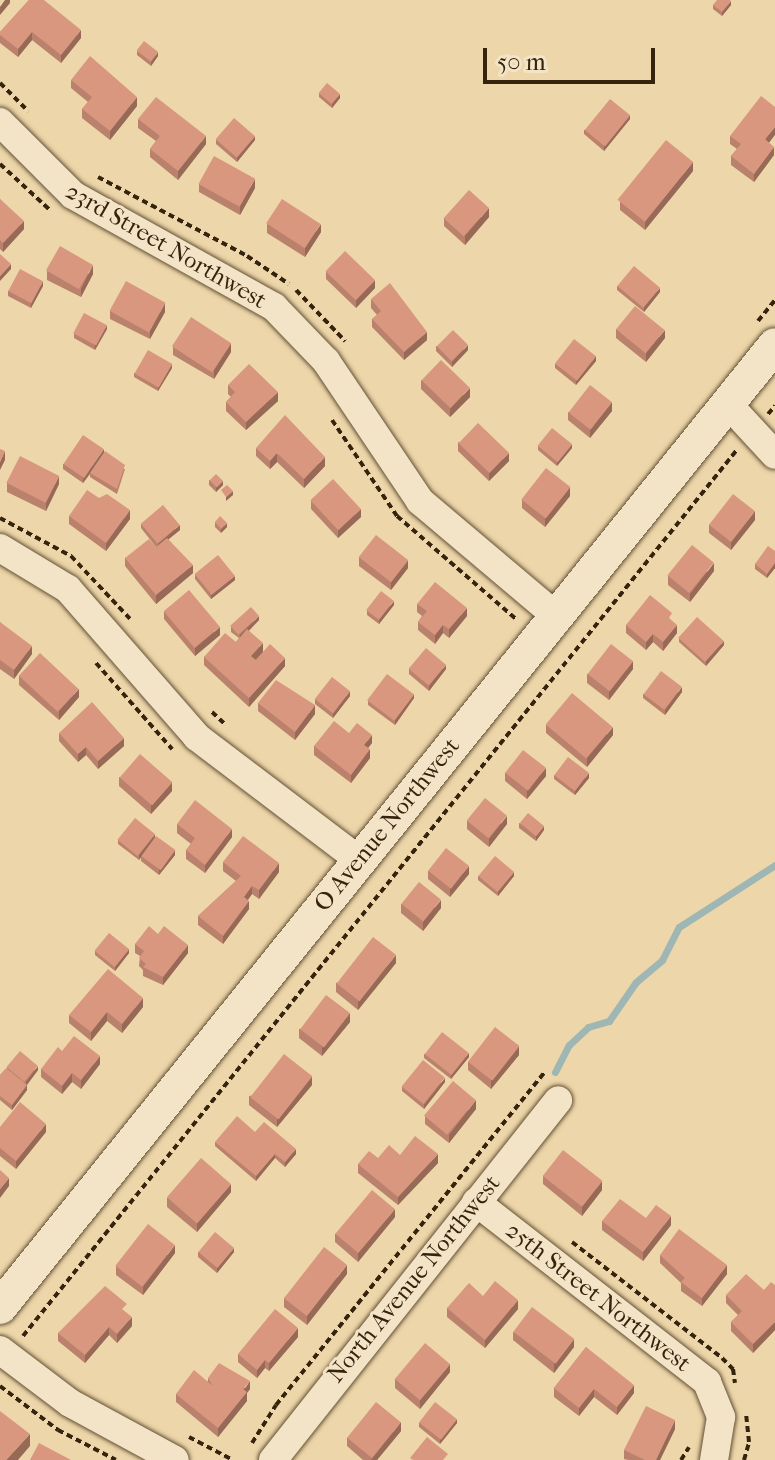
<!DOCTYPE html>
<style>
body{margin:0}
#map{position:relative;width:775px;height:1460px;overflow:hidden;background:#edd6a9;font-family:"IM FELL French Canon",serif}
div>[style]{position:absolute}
.stream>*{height:7px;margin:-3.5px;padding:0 3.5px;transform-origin:3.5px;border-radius:3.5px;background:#9eb6b4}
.path>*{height:4px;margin-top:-2px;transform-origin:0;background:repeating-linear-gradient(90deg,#35230e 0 6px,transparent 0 10px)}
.roads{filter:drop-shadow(0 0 2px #635035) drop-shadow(0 0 2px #635035)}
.minor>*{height:28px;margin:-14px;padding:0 14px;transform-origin:14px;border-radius:14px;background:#f3e4c7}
.tertiary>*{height:34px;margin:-17px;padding:0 17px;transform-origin:17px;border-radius:17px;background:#f3e4c7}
.wall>*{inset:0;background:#ba826c}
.shaded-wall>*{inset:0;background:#976a58}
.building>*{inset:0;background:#d8977e;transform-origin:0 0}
span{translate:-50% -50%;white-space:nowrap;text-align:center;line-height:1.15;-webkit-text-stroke:6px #f3e4c7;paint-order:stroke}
.street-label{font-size:24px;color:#35230e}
.scale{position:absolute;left:483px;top:48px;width:172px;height:36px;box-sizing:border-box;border:4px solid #35230e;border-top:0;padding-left:10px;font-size:24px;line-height:28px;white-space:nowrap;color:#35230e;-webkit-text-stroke:6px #f3e4c7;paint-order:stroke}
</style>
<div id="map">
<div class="stream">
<div style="left:555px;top:1072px;width:30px;rotate:-63deg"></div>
<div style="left:569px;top:1045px;width:26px;rotate:-43deg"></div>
<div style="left:588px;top:1027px;width:22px;rotate:-16deg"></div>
<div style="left:609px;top:1021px;width:47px;rotate:-55.3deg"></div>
<div style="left:636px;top:982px;width:34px;rotate:-40deg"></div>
<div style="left:662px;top:960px;width:37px;rotate:-63deg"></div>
<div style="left:679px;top:927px;width:114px;rotate:-32.9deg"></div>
</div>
<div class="path">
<div style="left:0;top:83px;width:40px;rotate:45deg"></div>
<div style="left:0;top:164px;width:69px;rotate:42.7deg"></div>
<div style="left:98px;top:177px;width:169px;rotate:27.9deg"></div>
<div style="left:247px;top:256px;width:50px;rotate:33.7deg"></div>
<div style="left:296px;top:290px;width:71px;rotate:46.1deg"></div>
<div style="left:758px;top:321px;width:27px;rotate:-51deg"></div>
<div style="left:768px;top:414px;width:11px;rotate:-49deg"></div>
<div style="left:332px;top:420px;width:116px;rotate:55.9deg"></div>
<div style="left:397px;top:516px;width:159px;rotate:40.9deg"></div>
<div style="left:0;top:518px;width:81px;rotate:28.2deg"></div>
<div style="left:71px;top:556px;width:89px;rotate:46.8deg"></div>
<div style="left:96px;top:663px;width:115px;rotate:48.5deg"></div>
<div style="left:212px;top:712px;width:19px;rotate:43deg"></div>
<div style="left:572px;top:1242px;width:190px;rotate:37.7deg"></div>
<div style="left:722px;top:1358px;width:16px;rotate:45deg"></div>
<div style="left:733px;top:1369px;width:14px;rotate:82deg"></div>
<div style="left:23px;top:1336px;width:1138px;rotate:-51.14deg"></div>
<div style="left:0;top:1386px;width:73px;rotate:37.2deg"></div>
<div style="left:58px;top:1430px;width:65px;rotate:27.3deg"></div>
<div style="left:189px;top:1437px;width:50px;rotate:27.6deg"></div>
<div style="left:252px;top:1443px;width:45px;rotate:-57.7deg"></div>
<div style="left:276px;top:1405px;width:428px;rotate:-51.1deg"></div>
<div style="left:681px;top:1460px;width:15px;rotate:-58deg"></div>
<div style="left:744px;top:1460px;width:19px;rotate:-74deg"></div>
<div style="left:749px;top:1442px;width:30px;rotate:-96deg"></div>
</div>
<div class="roads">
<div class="minor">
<div style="left:0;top:122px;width:103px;rotate:45deg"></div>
<div style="left:73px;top:195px;width:230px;rotate:29.1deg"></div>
<div style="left:274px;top:307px;width:75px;rotate:46.1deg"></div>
<div style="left:326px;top:361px;width:169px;rotate:56.1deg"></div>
<div style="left:420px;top:501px;width:177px;rotate:40.2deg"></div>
<div style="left:728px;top:404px;width:69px;rotate:47.3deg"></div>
<div style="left:0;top:548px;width:79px;rotate:31.1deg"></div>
<div style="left:68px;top:589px;width:196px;rotate:48.9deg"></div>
<div style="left:197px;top:737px;width:203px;rotate:37.2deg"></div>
<div style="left:476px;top:1202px;width:293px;rotate:37.9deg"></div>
<div style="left:707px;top:1382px;width:38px;rotate:68deg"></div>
<div style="left:721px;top:1417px;width:44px;rotate:99.2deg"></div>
<div style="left:0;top:1350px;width:88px;rotate:37.1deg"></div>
<div style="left:70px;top:1403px;width:119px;rotate:28.5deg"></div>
<div style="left:273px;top:1460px;width:459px;rotate:-51.6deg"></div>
</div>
<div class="tertiary">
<div style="left:0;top:1307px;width:1235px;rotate:-51.14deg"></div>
</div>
</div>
<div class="wall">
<div style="clip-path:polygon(29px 0,81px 38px,61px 63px,32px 40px,18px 57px,0 43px,0 32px)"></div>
<div style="clip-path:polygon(713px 5px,731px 5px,722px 16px,713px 9px)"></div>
<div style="clip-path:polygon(137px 51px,158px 56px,151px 66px,137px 55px)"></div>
<div style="clip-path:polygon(71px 80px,137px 106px,110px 140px,82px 118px,82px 109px,88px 102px,71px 88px)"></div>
<div style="clip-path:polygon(319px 93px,340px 98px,332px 108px,319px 97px)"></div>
<div style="clip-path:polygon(138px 119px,206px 144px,178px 180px,150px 157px,150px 149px,156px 141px,138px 128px)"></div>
<div style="clip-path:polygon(630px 119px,604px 151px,584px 134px,584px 130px)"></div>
<div style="clip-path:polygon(730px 136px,769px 143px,774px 155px,754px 182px,731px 165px,731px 156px,737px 149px,730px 144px)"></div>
<div style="clip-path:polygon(216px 140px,255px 140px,237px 162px,216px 144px)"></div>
<div style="clip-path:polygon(693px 171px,645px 230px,620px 210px,620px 202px)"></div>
<div style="clip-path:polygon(199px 184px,255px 188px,240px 215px,199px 192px)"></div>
<div style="clip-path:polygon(0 199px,24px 229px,3px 252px,0 249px)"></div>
<div style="clip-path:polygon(489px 217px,465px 245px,444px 226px,444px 218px)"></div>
<div style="clip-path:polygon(267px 224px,321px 232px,305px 257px,267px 233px)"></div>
<div style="clip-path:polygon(47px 271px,93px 274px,81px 297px,47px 280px)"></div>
<div style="clip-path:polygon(326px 271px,375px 288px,356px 308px,326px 279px)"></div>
<div style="clip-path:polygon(43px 286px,31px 308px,8px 296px,8px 291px)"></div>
<div style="clip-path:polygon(617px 286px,660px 292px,644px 312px,617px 290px)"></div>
<div style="clip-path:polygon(371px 299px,427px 340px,404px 360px,372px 327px,372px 319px,377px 315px,371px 308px)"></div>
<div style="clip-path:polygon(110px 311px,165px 312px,150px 339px,110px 319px)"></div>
<div style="clip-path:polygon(107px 329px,95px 350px,74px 338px,74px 334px)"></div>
<div style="clip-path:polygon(616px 329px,665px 338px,646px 362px,616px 338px)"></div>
<div style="clip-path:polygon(436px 346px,468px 350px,452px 367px,436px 351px)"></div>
<div style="clip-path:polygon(173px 347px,231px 352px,214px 379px,173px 355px)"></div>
<div style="clip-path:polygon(596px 361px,576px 385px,555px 368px,555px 364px)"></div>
<div style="clip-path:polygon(172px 368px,158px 391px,134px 377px,134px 373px)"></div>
<div style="clip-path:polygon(421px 380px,470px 397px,450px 417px,421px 389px)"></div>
<div style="clip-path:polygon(228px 385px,278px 401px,246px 430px,226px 411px,226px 402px,231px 397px,228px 394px)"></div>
<div style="clip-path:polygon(612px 411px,590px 438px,568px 420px,568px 412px)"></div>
<div style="clip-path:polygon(458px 442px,509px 461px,489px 481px,458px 451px)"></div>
<div style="clip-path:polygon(538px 446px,572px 448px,557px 466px,538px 450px)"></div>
<div style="clip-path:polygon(256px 448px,325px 466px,304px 488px,277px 462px,270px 469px,256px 456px)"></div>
<div style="clip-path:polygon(63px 464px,125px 469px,117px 494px,90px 477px,90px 474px,83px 483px,63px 469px)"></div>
<div style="clip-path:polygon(209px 480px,223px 485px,216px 492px,209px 485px)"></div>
<div style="clip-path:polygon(7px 483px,59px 484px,46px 511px,7px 492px)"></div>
<div style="clip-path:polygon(570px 496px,545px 527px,522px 508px,522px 500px)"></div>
<div style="clip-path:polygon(311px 501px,361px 517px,338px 538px,311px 509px)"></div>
<div style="clip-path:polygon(69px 516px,130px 519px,106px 551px,69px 524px)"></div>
<div style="clip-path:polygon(755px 520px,731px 550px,709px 533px,709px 525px)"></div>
<div style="clip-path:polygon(215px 522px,227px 527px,221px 533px,215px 527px)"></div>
<div style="clip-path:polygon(141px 524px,180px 530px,168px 539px,193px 573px,156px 604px,125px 566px,125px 558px,156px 547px,141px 528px)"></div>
<div style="clip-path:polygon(775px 551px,775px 568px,767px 578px,755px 569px,755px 564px)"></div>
<div style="clip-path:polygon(359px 557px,408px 568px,391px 590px,359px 566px)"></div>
<div style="clip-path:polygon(714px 571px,690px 602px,668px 585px,668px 576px)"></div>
<div style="clip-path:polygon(195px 574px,235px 580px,211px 599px,195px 579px)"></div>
<div style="clip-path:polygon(417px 604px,467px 616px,449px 638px,443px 633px,435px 644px,418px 630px,418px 622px,422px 616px,417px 612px)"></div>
<div style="clip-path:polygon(394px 605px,379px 624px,367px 615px,367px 610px)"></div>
<div style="clip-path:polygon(164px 611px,220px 635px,195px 656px,164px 619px)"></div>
<div style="clip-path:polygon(259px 620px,249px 631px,263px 652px,285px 666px,249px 707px,204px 665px,204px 657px,236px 642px,239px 638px,231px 632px,231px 627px)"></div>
<div style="clip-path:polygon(672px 621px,677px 633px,663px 651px,653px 642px,646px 650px,626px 633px,626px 625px)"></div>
<div style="clip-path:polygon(0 622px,32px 654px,14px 679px,0 669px)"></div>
<div style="clip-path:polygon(679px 638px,724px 645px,706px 666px,679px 642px)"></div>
<div style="clip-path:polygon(409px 669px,446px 669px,429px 691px,409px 674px)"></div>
<div style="clip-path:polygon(633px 669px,609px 700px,587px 683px,587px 674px)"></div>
<div style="clip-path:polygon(19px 676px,79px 697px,59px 720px,19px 685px)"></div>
<div style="clip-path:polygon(682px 692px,665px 715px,643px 698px,643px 694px)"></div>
<div style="clip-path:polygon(350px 696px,333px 718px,315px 704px,315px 699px)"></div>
<div style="clip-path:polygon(414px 698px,395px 725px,368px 705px,368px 701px)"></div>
<div style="clip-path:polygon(258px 703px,315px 714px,295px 740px,258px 711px)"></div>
<div style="clip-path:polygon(546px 725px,613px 735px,587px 767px,546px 733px)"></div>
<div style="clip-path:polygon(59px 733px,124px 746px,98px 769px,86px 755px,78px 762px,59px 741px)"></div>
<div style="clip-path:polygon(349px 733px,372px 743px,368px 748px,370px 758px,351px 783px,314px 755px,314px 746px)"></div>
<div style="clip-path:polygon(505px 773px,546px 776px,527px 799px,505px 781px)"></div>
<div style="clip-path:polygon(554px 775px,589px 778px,575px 795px,554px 779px)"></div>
<div style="clip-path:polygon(119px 777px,172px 791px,151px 814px,119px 786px)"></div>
<div style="clip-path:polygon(467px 821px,507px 824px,489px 847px,467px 829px)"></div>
<div style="clip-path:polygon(519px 823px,544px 830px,536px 841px,519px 828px)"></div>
<div style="clip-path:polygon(177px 824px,232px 837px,205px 873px,186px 859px,186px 850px,191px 844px,177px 833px)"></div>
<div style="clip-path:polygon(155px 837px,175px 855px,159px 875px,141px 861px,141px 857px,139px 860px,118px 844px,118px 840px)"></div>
<div style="clip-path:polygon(223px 862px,279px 872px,259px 899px,252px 894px,248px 900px,249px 909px,223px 944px,198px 925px,198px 916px,236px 881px,223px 871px)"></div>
<div style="clip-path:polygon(428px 871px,469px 874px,450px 897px,428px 879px)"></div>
<div style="clip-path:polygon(478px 876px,514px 876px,498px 896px,478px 880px)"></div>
<div style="clip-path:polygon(401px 904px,441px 908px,423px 931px,401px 913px)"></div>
<div style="clip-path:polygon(158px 934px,188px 953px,163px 985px,143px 976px,143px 970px,139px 966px,140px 956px,135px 953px,135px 944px)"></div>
<div style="clip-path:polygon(95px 951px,129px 953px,115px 971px,95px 955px)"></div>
<div style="clip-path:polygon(396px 963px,358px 1010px,336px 992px,336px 983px)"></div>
<div style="clip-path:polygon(143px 1007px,122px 1033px,107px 1021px,91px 1041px,69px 1023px,69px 1015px)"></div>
<div style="clip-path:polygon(350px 1022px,322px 1056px,299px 1038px,299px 1029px)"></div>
<div style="clip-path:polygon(424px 1054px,469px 1057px,451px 1079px,424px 1058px)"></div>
<div style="clip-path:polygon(519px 1055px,491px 1089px,468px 1070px,468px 1062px)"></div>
<div style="clip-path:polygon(100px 1064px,81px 1089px,72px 1082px,62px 1094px,41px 1077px,41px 1069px)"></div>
<div style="clip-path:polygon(7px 1067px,38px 1070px,27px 1085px,27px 1090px,12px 1110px,0 1100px,0 1075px,7px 1069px)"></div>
<div style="clip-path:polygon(445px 1082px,424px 1109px,402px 1091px,402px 1087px)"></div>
<div style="clip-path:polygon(312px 1085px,277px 1127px,249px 1105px,249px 1096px)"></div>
<div style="clip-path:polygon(476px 1109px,449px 1143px,425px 1124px,425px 1116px)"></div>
<div style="clip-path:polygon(0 1127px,46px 1132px,16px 1169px,0 1156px)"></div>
<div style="clip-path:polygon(255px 1132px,296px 1154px,285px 1167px,275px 1158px,256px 1181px,215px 1146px,215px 1142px)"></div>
<div style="clip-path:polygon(378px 1158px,438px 1163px,398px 1205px,358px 1173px,358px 1164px)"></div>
<div style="clip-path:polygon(543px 1176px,602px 1190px,582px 1216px,543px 1184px)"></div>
<div style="clip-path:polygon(231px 1192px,197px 1232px,167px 1207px,167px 1198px)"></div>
<div style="clip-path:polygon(395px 1217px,358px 1262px,335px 1242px,335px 1234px)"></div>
<div style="clip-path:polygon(602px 1221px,671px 1225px,643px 1261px,602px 1230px)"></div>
<div style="clip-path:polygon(198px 1252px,234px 1252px,217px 1273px,198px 1257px)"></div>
<div style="clip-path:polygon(175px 1253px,143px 1295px,116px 1275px,116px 1266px)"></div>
<div style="clip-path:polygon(660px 1255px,727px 1274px,702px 1306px,681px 1291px,681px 1283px,660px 1263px)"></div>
<div style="clip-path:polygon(347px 1274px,307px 1325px,284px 1307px,284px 1298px)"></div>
<div style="clip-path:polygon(775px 1285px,775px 1330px,753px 1353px,731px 1331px,731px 1322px,738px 1315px,726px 1303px,726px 1295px,764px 1290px)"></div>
<div style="clip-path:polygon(483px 1296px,518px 1309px,485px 1348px,447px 1317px,447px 1308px)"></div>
<div style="clip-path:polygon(126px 1313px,132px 1326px,117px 1343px,109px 1335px,85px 1363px,58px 1341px,58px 1333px)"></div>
<div style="clip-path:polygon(513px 1332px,574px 1347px,554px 1373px,513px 1340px)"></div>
<div style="clip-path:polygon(298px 1337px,269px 1371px,265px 1368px,257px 1378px,238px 1362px,238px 1354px)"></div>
<div style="clip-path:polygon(586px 1347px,634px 1393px,617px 1415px,594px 1397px,579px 1416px,554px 1397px,554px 1388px)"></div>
<div style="clip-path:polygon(450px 1372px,420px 1409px,395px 1388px,395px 1379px)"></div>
<div style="clip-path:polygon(208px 1378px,250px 1389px,247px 1393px,247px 1401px,218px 1437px,176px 1402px,176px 1394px,208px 1381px)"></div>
<div style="clip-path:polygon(419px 1423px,457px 1423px,440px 1444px,419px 1427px)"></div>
<div style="clip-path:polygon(675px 1429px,660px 1460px,628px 1460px,624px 1459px,624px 1450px)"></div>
<div style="clip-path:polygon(401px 1431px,377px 1460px,363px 1460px,347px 1446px,347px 1438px)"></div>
</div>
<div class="shaded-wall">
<div style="clip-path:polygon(5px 0,10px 0,10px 3px,0 15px,0 7px)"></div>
<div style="clip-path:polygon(731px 1px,731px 5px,722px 16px,722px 12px)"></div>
<div style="clip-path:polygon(81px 30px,81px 38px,61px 63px,61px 55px)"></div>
<div style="clip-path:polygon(32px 32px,32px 40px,18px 57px,18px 49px)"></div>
<div style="clip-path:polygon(158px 52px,158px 56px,151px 66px,151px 62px)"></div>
<div style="clip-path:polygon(340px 94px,340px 98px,332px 108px,332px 104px)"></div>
<div style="clip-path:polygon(137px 97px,137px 106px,110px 140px,110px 131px)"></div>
<div style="clip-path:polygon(630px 115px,630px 119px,604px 151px,604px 146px)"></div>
<div style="clip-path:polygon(775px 127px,775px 135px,765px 148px,765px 139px)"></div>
<div style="clip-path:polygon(206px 136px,206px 144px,178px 180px,178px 171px)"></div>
<div style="clip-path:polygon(255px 136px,255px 140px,237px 162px,237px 158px)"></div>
<div style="clip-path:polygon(774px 147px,774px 155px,754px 182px,754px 174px)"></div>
<div style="clip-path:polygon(693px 162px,693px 171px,645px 230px,645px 222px)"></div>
<div style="clip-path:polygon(255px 179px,255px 188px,240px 215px,240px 206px)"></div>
<div style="clip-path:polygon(489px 208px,489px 217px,465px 245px,465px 236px)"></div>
<div style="clip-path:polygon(24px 221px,24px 229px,3px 252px,3px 243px)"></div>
<div style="clip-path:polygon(321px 224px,321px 232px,305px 257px,305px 248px)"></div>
<div style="clip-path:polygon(11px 264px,11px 269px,0 281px,0 276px)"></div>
<div style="clip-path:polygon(93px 265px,93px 274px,81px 297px,81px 289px)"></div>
<div style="clip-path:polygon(375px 280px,375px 288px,356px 308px,356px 300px)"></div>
<div style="clip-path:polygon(43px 281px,43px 286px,31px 308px,31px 304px)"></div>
<div style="clip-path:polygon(660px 288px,660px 292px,644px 312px,644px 307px)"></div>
<div style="clip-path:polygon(165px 303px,165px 312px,150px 339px,150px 331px)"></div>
<div style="clip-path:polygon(107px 325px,107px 329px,95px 350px,95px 345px)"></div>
<div style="clip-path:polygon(665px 330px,665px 338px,646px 362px,646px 353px)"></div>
<div style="clip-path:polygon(427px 332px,427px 340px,404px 360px,404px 352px)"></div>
<div style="clip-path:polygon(231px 343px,231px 352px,214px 379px,214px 370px)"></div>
<div style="clip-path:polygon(468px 345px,468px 350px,452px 367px,452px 362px)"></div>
<div style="clip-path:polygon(596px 356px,596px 361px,576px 385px,576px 381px)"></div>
<div style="clip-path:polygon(172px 364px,172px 368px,158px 391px,158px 386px)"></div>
<div style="clip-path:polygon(470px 388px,470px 397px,450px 417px,450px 409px)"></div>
<div style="clip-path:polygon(278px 392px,278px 401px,246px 430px,246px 422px)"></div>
<div style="clip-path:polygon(612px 402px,612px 411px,590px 438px,590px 429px)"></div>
<div style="clip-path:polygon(572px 444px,572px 448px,557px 466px,557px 462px)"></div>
<div style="clip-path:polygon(104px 449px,104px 454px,83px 483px,83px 479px)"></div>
<div style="clip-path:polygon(5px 451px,5px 460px,0 470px,0 462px)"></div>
<div style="clip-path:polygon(277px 453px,277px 462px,270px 469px,270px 461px)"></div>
<div style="clip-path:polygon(509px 453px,509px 461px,489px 481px,489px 473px)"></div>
<div style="clip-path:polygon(325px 457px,325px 466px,304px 488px,304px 479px)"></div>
<div style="clip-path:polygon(59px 476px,59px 484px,46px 511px,46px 503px)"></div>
<div style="clip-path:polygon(223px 481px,223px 485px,216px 492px,216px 487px)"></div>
<div style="clip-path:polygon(570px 487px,570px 496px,545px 527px,545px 518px)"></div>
<div style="clip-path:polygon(233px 491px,233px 495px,226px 501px,226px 497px)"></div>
<div style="clip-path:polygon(361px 509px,361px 517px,338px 538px,338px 530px)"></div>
<div style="clip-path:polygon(130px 510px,130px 519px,106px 551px,106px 543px)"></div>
<div style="clip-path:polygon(755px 511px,755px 520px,731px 550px,731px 542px)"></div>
<div style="clip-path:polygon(227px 523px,227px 527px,221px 533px,221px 529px)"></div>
<div style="clip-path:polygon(180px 525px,180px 530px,158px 548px,158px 544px)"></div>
<div style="clip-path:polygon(408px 560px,408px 568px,391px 590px,391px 582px)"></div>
<div style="clip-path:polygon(714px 563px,714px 571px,690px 602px,690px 594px)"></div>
<div style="clip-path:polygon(775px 563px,775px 568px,767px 578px,767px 574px)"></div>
<div style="clip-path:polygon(193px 565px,193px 573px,156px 604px,156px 595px)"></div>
<div style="clip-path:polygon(235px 576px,235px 580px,211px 599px,211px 595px)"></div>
<div style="clip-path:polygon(394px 601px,394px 605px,379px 624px,379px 620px)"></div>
<div style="clip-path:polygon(467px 608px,467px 616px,449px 638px,449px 629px)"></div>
<div style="clip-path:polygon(259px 616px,259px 620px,240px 639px,240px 635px)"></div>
<div style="clip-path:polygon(443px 625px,443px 633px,435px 644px,435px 635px)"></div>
<div style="clip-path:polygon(677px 625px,677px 633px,663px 651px,663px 642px)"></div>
<div style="clip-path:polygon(220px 627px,220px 635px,195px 656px,195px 648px)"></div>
<div style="clip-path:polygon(653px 634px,653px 642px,646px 650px,646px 642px)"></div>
<div style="clip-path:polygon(724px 641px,724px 645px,706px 666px,706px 661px)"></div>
<div style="clip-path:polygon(263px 643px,263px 652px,251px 664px,251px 656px)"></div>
<div style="clip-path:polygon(32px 646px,32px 654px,14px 679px,14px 670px)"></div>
<div style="clip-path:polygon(285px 658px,285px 666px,249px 707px,249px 698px)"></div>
<div style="clip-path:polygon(633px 661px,633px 669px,609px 700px,609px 692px)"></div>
<div style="clip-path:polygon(446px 665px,446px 669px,429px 691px,429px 686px)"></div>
<div style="clip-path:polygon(682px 687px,682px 692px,665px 715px,665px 710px)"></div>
<div style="clip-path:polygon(79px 689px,79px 697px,59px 720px,59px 711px)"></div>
<div style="clip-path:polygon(350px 691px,350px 696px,333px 718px,333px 714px)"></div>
<div style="clip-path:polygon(414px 694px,414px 698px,395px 725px,395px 720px)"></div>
<div style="clip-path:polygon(315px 705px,315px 714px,295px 740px,295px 732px)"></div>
<div style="clip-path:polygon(613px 727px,613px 735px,587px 767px,587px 758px)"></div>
<div style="clip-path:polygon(372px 735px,372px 743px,364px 753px,364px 745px)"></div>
<div style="clip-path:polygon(124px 738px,124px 746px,98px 769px,98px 761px)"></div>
<div style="clip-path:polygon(86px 747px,86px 755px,78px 762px,78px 754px)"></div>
<div style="clip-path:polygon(370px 749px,370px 758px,351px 783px,351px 775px)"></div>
<div style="clip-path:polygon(546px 768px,546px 776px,527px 799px,527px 790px)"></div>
<div style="clip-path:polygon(589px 773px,589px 778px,575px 795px,575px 791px)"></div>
<div style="clip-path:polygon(172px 782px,172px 791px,151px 814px,151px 805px)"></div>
<div style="clip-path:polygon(507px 816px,507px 824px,489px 847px,489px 839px)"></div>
<div style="clip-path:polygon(544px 826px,544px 830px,536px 841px,536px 836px)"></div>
<div style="clip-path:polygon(232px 829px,232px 837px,205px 873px,205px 865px)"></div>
<div style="clip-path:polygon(155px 834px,155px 838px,139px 860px,139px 855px)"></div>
<div style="clip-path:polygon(175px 850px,175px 855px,159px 875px,159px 870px)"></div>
<div style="clip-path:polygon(279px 863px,279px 872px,259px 899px,259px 890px)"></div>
<div style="clip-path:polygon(469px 866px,469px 874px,450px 897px,450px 889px)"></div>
<div style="clip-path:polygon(514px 872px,514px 876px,498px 896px,498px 892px)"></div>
<div style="clip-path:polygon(252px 886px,252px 894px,244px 905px,244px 897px)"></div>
<div style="clip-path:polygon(441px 900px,441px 908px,423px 931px,423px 922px)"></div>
<div style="clip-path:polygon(249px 901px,249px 909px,223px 944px,223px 936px)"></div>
<div style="clip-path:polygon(188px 945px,188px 953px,163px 985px,163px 977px)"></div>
<div style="clip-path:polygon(129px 949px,129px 953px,115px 971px,115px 966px)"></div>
<div style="clip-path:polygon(396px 955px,396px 963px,358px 1010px,358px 1002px)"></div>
<div style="clip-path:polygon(143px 998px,143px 1007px,122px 1033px,122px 1024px)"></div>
<div style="clip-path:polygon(107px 1012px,107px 1021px,91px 1041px,91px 1032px)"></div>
<div style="clip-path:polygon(350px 1013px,350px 1022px,322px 1056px,322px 1048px)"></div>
<div style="clip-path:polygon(519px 1046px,519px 1055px,491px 1089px,491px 1080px)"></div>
<div style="clip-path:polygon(469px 1053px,469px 1057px,451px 1079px,451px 1075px)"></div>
<div style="clip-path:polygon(100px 1056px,100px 1064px,81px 1089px,81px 1080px)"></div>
<div style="clip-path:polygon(38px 1066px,38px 1070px,26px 1086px,26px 1082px)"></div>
<div style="clip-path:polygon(72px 1073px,72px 1082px,62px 1094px,62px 1086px)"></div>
<div style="clip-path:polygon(312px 1076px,312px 1085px,277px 1127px,277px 1119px)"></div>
<div style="clip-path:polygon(445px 1078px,445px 1082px,424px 1109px,424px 1105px)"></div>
<div style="clip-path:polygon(27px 1085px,27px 1090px,12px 1110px,12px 1105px)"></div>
<div style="clip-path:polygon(476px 1100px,476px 1109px,449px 1143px,449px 1135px)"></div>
<div style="clip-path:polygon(46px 1124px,46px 1132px,16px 1169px,16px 1161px)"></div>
<div style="clip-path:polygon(296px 1149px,296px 1154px,285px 1167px,285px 1162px)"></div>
<div style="clip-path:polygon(275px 1154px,275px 1158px,256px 1181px,256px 1176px)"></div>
<div style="clip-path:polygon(438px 1154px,438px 1163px,398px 1205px,398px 1197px)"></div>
<div style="clip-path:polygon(9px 1178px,9px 1186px,0 1198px,0 1189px)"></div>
<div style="clip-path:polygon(602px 1181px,602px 1190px,582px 1216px,582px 1207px)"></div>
<div style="clip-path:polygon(231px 1184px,231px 1192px,197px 1232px,197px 1223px)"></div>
<div style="clip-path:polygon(395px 1209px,395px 1217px,358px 1262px,358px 1253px)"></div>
<div style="clip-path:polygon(671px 1216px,671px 1225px,643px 1261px,643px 1252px)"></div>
<div style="clip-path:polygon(175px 1245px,175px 1253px,143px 1295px,143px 1287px)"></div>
<div style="clip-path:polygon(234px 1248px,234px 1252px,217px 1273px,217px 1268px)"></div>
<div style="clip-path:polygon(347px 1265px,347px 1274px,307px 1325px,307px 1316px)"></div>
<div style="clip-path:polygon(727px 1265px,727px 1274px,702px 1306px,702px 1298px)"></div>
<div style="clip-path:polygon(518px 1300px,518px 1309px,485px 1348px,485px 1340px)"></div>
<div style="clip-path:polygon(132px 1317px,132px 1326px,117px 1343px,117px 1334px)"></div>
<div style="clip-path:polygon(775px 1322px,775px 1330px,753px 1353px,753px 1344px)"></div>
<div style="clip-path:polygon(109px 1327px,109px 1335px,85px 1363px,85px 1355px)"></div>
<div style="clip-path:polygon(298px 1328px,298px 1337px,269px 1371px,269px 1363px)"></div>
<div style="clip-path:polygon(574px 1339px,574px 1347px,554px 1373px,554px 1364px)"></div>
<div style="clip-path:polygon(265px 1360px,265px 1368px,257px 1378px,257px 1370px)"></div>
<div style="clip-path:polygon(450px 1364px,450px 1372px,420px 1409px,420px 1400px)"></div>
<div style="clip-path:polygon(250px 1381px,250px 1389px,247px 1393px,247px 1401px,218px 1437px,218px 1428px)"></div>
<div style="clip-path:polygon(634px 1385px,634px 1393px,617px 1415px,617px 1407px)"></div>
<div style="clip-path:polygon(594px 1389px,594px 1397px,579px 1416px,579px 1408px)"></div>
<div style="clip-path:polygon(457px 1419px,457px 1423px,440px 1444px,440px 1440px)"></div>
<div style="clip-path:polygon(675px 1420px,675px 1429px,660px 1460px,656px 1460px)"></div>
<div style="clip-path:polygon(401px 1422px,401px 1431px,377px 1460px,371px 1460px)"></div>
<div style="clip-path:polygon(30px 1434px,30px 1446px,18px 1460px,6px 1460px)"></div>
</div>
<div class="building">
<div style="clip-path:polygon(29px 0,44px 0,81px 30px,61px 55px,32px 32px,18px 49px,0 35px,0 32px)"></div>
<div style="clip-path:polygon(717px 0,730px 0,731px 1px,722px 12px,713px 5px)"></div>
<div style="left:144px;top:41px;width:18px;height:12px;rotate:38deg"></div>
<div style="clip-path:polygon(90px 56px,137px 97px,110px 131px,82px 109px,92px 97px,71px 80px)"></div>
<div style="left:327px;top:83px;width:17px;height:13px;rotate:40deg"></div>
<div style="clip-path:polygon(761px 96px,775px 107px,775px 127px,765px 139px,774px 147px,754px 174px,731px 156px,741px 144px,730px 136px)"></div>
<div style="clip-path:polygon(156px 97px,206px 136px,178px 171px,150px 149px,160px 136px,138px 119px)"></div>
<div style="left:610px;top:99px;width:26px;height:40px;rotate:39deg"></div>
<div style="left:234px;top:118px;width:28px;height:28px;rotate:41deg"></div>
<div style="left:666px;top:140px;width:35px;height:77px;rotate:39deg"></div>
<div style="left:214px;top:156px;width:47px;height:32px;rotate:29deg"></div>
<div style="left:469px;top:190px;width:27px;height:38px;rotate:42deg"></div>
<div style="clip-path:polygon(0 199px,24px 221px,3px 243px,0 240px)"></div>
<div style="left:282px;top:199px;width:46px;height:29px;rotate:33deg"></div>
<div style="left:60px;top:246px;width:38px;height:28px;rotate:30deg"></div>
<div style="left:345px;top:251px;width:42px;height:28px;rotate:44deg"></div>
<div style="clip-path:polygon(0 254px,11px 264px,0 276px)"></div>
<div style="left:634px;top:266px;width:34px;height:26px;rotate:40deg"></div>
<div style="left:20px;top:269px;width:26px;height:25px;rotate:28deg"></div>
<div style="left:126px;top:281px;width:45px;height:34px;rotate:29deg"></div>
<div style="clip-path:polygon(390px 283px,427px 332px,404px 352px,372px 319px,381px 311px,371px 299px)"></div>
<div style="left:635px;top:306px;width:38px;height:30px;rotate:39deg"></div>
<div style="left:84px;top:313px;width:26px;height:23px;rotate:28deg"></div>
<div style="left:191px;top:317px;width:48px;height:35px;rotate:33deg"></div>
<div style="left:453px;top:330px;width:21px;height:23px;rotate:45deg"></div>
<div style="left:574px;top:339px;width:28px;height:31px;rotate:38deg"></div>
<div style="left:148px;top:350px;width:28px;height:27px;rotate:30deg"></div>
<div style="left:441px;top:360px;width:40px;height:28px;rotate:44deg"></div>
<div style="clip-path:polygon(249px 364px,278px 392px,246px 422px,226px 402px,235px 392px,228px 385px)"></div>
<div style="left:590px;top:385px;width:28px;height:35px;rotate:38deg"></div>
<div style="clip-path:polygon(285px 415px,325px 457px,304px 479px,277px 453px,270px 461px,256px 448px)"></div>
<div style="left:478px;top:423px;width:43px;height:28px;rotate:44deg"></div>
<div style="left:552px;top:428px;width:26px;height:23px;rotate:39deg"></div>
<div style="left:83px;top:435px;width:25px;height:35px;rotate:34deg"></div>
<div style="clip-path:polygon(0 449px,5px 451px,0 462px)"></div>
<div style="clip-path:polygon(105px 451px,125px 465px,117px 489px,90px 473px)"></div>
<div style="left:20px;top:456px;width:44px;height:30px;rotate:27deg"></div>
<div style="left:546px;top:468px;width:31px;height:40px;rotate:38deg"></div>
<div style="left:216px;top:474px;width:10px;height:9px;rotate:45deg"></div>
<div style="left:333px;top:479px;width:41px;height:31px;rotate:47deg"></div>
<div style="clip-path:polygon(227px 485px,233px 491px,226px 497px,221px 490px)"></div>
<div style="clip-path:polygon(87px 490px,99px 498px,107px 494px,130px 510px,106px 543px,69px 516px)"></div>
<div style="left:733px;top:494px;width:28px;height:39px;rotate:38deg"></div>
<div style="left:163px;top:505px;width:26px;height:29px;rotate:50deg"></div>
<div style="clip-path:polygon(220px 516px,227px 523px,221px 529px,215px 522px)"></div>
<div style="left:376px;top:535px;width:41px;height:28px;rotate:38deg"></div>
<div style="clip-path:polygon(167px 538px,193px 565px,156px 595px,125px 558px,149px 539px,156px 547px)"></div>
<div style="left:692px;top:545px;width:28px;height:39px;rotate:39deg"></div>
<div style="clip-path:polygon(768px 546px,775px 551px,775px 563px,767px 574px,755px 564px)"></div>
<div style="left:218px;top:555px;width:27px;height:30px;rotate:51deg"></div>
<div style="clip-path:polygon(435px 582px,467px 608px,449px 629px,443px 625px,435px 635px,418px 622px,427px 611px,417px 604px)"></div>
<div style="left:189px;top:590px;width:48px;height:33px;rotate:50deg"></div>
<div style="left:381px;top:591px;width:16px;height:24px;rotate:38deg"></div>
<div style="clip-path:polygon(650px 595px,672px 613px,669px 618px,677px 625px,663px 642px,653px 634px,646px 642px,626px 625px)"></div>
<div style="left:251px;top:607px;width:12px;height:28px;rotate:48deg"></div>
<div style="left:697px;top:617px;width:36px;height:28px;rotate:42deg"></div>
<div style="clip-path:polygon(0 622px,32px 646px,14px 670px,0 660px)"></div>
<div style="clip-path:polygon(247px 629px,263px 643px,251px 656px,256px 660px,270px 644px,285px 658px,249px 698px,204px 657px,225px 633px,236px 642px)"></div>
<div style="left:611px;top:644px;width:28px;height:38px;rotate:38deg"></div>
<div style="left:426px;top:648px;width:26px;height:27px;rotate:40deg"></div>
<div style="left:40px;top:653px;width:53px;height:31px;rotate:43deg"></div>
<div style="left:661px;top:671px;width:26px;height:29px;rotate:37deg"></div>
<div style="left:387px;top:674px;width:34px;height:33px;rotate:37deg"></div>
<div style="left:332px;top:677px;width:23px;height:28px;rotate:38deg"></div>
<div style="clip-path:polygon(276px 680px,315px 705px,295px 732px,258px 703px)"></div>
<div style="left:572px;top:693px;width:53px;height:41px;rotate:40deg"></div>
<div style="clip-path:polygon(92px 702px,124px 738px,98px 761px,86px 747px,78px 754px,59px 733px)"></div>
<div style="clip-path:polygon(334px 721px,349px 733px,357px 723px,372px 735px,364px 745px,370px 749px,351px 775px,314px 746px)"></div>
<div style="left:523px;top:750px;width:29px;height:29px;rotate:38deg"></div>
<div style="left:140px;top:754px;width:43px;height:31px;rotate:41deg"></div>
<div style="left:568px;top:757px;width:26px;height:23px;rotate:37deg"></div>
<div style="left:485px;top:798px;width:28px;height:29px;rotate:39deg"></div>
<div style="clip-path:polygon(195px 800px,232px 829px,205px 865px,186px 850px,195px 838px,177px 824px)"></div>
<div style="left:528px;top:813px;width:21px;height:13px;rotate:39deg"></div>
<div style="left:135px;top:818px;width:26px;height:28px;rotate:39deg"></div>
<div style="left:156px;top:836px;width:24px;height:25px;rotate:36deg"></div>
<div style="clip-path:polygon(243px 836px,279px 863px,259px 890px,252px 886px,244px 897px,249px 901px,223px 936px,198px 916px,241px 876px,223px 862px)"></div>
<div style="left:446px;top:848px;width:29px;height:29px;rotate:38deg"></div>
<div style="left:495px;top:856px;width:25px;height:26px;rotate:40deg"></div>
<div style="left:419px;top:882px;width:28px;height:28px;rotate:39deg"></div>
<div style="clip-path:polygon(149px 926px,158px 934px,164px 926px,188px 945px,163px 977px,143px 967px,146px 964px,139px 958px,144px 951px,135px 944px)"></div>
<div style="left:109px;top:933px;width:26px;height:23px;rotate:39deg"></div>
<div style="left:373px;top:937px;width:29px;height:59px;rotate:38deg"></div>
<div style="clip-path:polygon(108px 969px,143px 998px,122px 1024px,107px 1012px,91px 1032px,69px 1015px)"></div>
<div style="left:326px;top:995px;width:30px;height:43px;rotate:37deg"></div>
<div style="left:495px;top:1027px;width:31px;height:44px;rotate:38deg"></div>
<div style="left:442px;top:1032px;width:34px;height:28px;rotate:38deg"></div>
<div style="clip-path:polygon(74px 1036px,100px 1056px,81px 1080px,72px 1073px,62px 1086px,41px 1069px,58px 1047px,62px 1051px)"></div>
<div style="left:20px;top:1051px;width:23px;height:21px;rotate:40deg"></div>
<div style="left:284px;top:1054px;width:36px;height:55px;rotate:38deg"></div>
<div style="left:423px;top:1060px;width:28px;height:34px;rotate:39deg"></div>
<div style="clip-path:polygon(6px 1068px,27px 1085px,12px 1105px,0 1096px,0 1075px)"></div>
<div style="left:453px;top:1081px;width:30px;height:45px;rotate:40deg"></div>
<div style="clip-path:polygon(20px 1102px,46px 1124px,16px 1161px,0 1148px,0 1127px)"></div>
<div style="clip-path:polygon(237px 1116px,255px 1132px,264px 1122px,296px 1149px,285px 1162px,275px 1154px,256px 1176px,215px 1142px)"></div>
<div style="clip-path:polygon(415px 1136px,438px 1154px,398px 1197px,358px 1164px,369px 1151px,378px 1158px,389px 1145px,400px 1155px)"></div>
<div style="left:563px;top:1150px;width:50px;height:33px;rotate:38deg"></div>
<div style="left:201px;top:1158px;width:40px;height:52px;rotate:41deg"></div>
<div style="clip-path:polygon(0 1170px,9px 1178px,0 1189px)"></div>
<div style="left:372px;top:1190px;width:30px;height:57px;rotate:40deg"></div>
<div style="clip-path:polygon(620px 1199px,646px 1218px,656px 1205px,671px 1216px,643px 1252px,602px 1221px)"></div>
<div style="left:148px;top:1224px;width:34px;height:53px;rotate:38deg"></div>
<div style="clip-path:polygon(679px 1229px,727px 1265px,702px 1298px,681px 1282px,685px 1278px,660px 1255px)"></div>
<div style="left:215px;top:1232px;width:25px;height:26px;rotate:40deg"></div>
<div style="left:324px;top:1247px;width:29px;height:65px;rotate:38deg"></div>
<div style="clip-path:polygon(746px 1274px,764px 1290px,771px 1282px,775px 1285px,775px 1322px,753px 1344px,731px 1322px,742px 1311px,726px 1295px)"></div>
<div style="clip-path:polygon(495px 1281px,518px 1300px,485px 1340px,447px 1308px,469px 1283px,483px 1296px)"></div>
<div style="clip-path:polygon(105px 1286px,127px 1304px,122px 1309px,132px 1317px,117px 1334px,109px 1327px,85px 1355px,58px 1333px)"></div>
<div style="left:532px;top:1307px;width:53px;height:31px;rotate:37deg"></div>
<div style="clip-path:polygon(275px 1309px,298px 1328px,269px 1363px,265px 1360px,257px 1370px,238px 1354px)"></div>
<div style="left:425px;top:1343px;width:33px;height:47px;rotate:40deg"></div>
<div style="clip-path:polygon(586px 1347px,634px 1385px,617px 1407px,594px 1389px,579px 1408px,554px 1388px)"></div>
<div style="clip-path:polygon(219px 1363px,250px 1381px,243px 1389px,247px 1392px,218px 1428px,176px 1394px,194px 1370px,213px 1386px,208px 1378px)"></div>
<div style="left:376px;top:1402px;width:32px;height:46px;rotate:39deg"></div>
<div style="left:435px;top:1402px;width:28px;height:26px;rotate:38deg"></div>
<div style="clip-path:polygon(646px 1406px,675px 1420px,656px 1460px,645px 1460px,624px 1450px)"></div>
<div style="clip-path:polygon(0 1411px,30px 1434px,6px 1460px,0 1460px)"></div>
<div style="clip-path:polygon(427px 1437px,448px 1454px,443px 1460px,413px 1460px,410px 1458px)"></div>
<div style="clip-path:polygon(39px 1443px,71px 1460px,30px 1460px)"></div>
</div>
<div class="street-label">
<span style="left:166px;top:246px;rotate:30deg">23rd Street Northwest</span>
<span style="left:387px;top:825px;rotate:-51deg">O Avenue Northwest</span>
<span style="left:414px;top:1279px;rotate:-51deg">North Avenue Northwest</span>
<span style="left:598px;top:1297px;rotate:38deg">25th Street Northwest</span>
</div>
<div class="scale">50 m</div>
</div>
